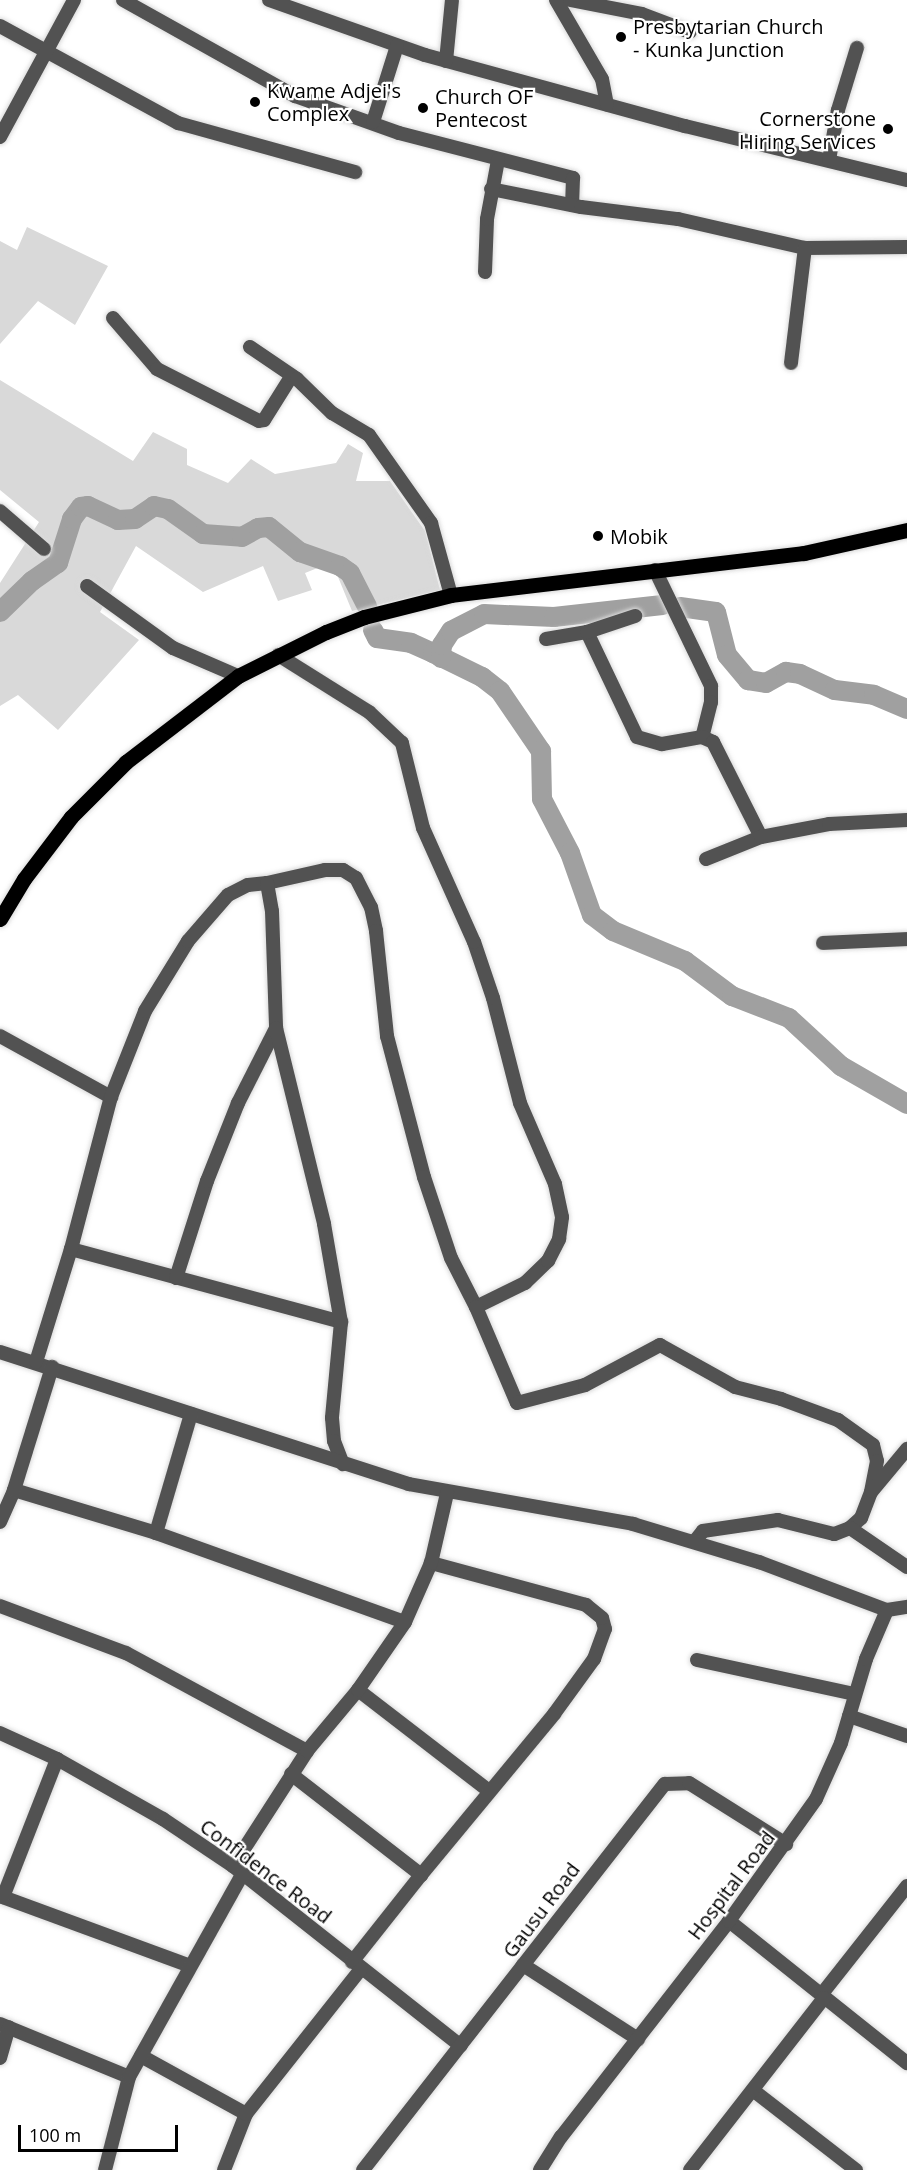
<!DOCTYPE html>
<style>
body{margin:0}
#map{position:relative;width:907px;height:2170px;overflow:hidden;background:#fff;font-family:"Open Sans",sans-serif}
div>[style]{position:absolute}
.green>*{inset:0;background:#d9d9d9}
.river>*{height:20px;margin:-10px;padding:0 10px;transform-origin:10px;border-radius:10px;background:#a0a0a0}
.roads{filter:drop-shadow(0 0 2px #dbdbdb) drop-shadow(0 0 2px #dbdbdb)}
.minor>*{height:14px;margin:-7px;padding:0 7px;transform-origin:7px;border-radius:7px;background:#525252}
.major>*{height:15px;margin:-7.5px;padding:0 7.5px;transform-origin:7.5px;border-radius:7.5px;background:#000}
.dots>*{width:16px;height:16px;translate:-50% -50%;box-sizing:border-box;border:3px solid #fff;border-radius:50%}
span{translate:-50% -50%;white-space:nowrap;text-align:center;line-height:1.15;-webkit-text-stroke:4.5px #fff;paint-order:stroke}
.poi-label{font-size:20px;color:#000}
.left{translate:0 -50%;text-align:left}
.right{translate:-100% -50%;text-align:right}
.street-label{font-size:20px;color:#000}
.scale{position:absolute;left:18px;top:2125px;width:160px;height:27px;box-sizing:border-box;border:3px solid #000;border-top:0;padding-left:8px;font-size:18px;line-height:21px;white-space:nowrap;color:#000;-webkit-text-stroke:4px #fff;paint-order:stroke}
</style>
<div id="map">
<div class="green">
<div style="clip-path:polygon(27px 227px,108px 266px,75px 325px,38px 301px,0 344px,0 241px,17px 250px)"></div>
<div style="clip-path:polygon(0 380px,133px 461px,153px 432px,187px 449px,187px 465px,228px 483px,251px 459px,275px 474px,336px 463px,348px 444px,363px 453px,356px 481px,390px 481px,425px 531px,440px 590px,352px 611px,336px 572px,320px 567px,305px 573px,312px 590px,278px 601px,263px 566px,203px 592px,136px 546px,100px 612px,139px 640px,58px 730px,18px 695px,0 706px,0 583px,39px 522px,0 490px)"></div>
</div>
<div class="river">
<div style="left:680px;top:607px;width:36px;rotate:8deg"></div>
<div style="left:716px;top:612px;width:44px;rotate:75.7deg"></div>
<div style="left:727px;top:655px;width:33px;rotate:50deg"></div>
<div style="left:748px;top:680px;width:18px;rotate:9deg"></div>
<div style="left:766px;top:683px;width:23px;rotate:-29deg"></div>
<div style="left:786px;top:672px;width:14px;rotate:8deg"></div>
<div style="left:800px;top:674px;width:38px;rotate:25deg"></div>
<div style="left:835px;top:690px;width:39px;rotate:7deg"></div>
<div style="left:874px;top:695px;width:36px;rotate:23deg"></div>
<div style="left:0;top:612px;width:45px;rotate:-44.1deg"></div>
<div style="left:32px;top:581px;width:32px;rotate:-35deg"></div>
<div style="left:58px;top:563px;width:46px;rotate:-72.3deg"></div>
<div style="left:72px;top:519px;width:15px;rotate:-53deg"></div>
<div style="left:81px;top:507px;width:7px;rotate:-8deg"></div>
<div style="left:88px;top:506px;width:33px;rotate:25deg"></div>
<div style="left:118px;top:520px;width:17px;rotate:-3deg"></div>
<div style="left:135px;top:519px;width:23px;rotate:-34deg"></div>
<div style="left:154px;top:506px;width:14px;rotate:12deg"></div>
<div style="left:168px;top:509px;width:43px;rotate:35.5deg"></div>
<div style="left:203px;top:534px;width:39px;rotate:4deg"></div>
<div style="left:242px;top:537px;width:18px;rotate:-29deg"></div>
<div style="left:258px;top:528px;width:11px;rotate:-5deg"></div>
<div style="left:269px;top:527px;width:40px;rotate:39deg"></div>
<div style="left:300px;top:552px;width:42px;rotate:19.3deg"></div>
<div style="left:340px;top:566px;width:12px;rotate:35deg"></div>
<div style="left:350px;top:573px;width:38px;rotate:63deg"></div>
<div style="left:373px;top:630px;width:9px;rotate:63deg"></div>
<div style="left:377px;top:638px;width:34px;rotate:8deg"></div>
<div style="left:411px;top:643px;width:24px;rotate:24deg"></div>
<div style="left:433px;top:653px;width:55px;rotate:26.1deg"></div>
<div style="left:482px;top:677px;width:23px;rotate:38deg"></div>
<div style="left:500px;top:691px;width:73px;rotate:55.7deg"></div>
<div style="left:541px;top:751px;width:48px;rotate:88.8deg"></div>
<div style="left:542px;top:799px;width:61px;rotate:62.6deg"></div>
<div style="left:570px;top:853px;width:66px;rotate:70.5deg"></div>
<div style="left:592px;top:915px;width:26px;rotate:37deg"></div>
<div style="left:613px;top:931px;width:78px;rotate:22.6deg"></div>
<div style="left:685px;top:961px;width:59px;rotate:36.7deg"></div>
<div style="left:732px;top:996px;width:61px;rotate:21.1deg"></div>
<div style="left:789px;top:1018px;width:71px;rotate:42.7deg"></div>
<div style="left:841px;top:1066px;width:76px;rotate:29.9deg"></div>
<div style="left:441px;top:658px;width:13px;rotate:-86deg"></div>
<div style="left:442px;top:645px;width:17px;rotate:-57deg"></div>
<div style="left:451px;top:631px;width:37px;rotate:-27deg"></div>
<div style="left:484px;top:614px;width:70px;rotate:2.5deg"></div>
<div style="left:554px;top:617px;width:109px;rotate:-6.3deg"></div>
</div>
<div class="roads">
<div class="minor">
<div style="left:123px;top:0;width:197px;rotate:29.2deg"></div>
<div style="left:295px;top:96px;width:110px;rotate:19.6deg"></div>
<div style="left:399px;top:133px;width:180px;rotate:14.5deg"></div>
<div style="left:573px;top:178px;width:27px;rotate:92deg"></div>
<div style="left:269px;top:0;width:165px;rotate:19.4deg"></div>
<div style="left:425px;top:55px;width:270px;rotate:15.3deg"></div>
<div style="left:685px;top:126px;width:228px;rotate:13.7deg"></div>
<div style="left:556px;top:0;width:91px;rotate:59.8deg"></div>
<div style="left:602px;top:79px;width:26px;rotate:79deg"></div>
<div style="left:570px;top:0;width:73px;rotate:11deg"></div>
<div style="left:642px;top:14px;width:51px;rotate:20.6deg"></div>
<div style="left:0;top:26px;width:203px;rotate:28.6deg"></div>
<div style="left:178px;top:123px;width:184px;rotate:15.5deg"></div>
<div style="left:446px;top:61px;width:61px;rotate:-84.4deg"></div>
<div style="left:373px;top:122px;width:80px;rotate:-72.5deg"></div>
<div style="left:0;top:137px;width:156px;rotate:-61.6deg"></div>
<div style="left:829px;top:160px;width:51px;rotate:-79.8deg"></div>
<div style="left:838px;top:110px;width:65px;rotate:-73deg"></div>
<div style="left:491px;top:189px;width:92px;rotate:11.3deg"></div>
<div style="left:581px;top:207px;width:98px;rotate:7.1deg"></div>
<div style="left:678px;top:219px;width:130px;rotate:12.9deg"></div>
<div style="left:805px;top:248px;width:102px;rotate:-0.6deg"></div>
<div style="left:485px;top:272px;width:53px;rotate:-87.8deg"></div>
<div style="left:487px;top:219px;width:60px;rotate:-79.4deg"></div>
<div style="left:113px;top:318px;width:67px;rotate:49.2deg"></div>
<div style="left:157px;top:369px;width:114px;rotate:27deg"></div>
<div style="left:259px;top:421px;width:5px;rotate:-11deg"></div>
<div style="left:264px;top:420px;width:51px;rotate:-57.9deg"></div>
<div style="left:250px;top:347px;width:57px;rotate:34.2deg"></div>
<div style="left:297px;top:379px;width:49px;rotate:44.2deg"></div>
<div style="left:332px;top:413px;width:43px;rotate:30.7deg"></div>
<div style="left:369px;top:435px;width:108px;rotate:54.8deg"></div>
<div style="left:431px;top:523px;width:75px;rotate:74.5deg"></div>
<div style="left:791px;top:363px;width:116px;rotate:-83.1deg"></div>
<div style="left:0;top:511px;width:58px;rotate:40.8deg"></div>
<div style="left:655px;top:570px;width:129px;rotate:64.2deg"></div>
<div style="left:711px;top:686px;width:16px;rotate:90deg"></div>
<div style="left:711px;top:702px;width:36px;rotate:104deg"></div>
<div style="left:87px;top:586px;width:106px;rotate:35.8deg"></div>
<div style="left:173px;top:648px;width:71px;rotate:23.3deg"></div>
<div style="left:587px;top:632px;width:116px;rotate:64.5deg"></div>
<div style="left:637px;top:737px;width:26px;rotate:16deg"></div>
<div style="left:662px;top:744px;width:41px;rotate:-9.9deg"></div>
<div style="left:702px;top:737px;width:12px;rotate:24deg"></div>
<div style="left:713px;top:742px;width:106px;rotate:63.2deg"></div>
<div style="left:546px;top:639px;width:42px;rotate:-9.7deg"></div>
<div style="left:587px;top:632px;width:51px;rotate:-18.4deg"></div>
<div style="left:706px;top:859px;width:59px;rotate:-21.8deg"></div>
<div style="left:761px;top:837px;width:69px;rotate:-10.8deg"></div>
<div style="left:829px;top:824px;width:78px;rotate:-2.9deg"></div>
<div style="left:267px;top:883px;width:59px;rotate:-12.6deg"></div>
<div style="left:325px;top:870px;width:18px"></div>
<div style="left:343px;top:870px;width:15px;rotate:32deg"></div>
<div style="left:356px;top:878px;width:33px;rotate:63deg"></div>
<div style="left:371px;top:907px;width:25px;rotate:78deg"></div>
<div style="left:376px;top:931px;width:106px;rotate:84deg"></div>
<div style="left:387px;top:1036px;width:146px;rotate:75.3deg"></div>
<div style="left:424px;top:1177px;width:85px;rotate:71.6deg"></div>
<div style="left:451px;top:1258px;width:55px;rotate:63deg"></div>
<div style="left:476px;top:1307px;width:55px;rotate:-26.1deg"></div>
<div style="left:525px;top:1283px;width:32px;rotate:-44deg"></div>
<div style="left:548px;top:1261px;width:25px;rotate:-63deg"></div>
<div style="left:559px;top:1239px;width:22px;rotate:-82deg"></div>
<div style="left:562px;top:1217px;width:34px;rotate:-102deg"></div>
<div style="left:555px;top:1184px;width:88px;rotate:-113.4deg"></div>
<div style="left:520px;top:1103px;width:108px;rotate:-104.4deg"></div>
<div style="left:493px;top:998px;width:59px;rotate:-108.7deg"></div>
<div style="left:474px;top:942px;width:125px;rotate:-114.1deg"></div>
<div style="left:423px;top:828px;width:88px;rotate:-103.9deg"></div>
<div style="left:402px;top:743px;width:45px;rotate:-136.8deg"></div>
<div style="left:369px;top:712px;width:107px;rotate:-147.9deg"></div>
<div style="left:823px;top:943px;width:84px;rotate:-2.7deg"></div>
<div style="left:0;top:1036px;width:127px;rotate:28.8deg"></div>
<div style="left:71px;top:1249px;width:280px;rotate:15.1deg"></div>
<div style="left:341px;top:1322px;width:96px;rotate:95.4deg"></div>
<div style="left:332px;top:1418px;width:23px;rotate:85deg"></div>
<div style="left:334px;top:1441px;width:25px;rotate:69deg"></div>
<div style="left:176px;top:1278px;width:102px;rotate:-72.3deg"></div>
<div style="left:207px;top:1181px;width:84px;rotate:-68.3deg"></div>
<div style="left:238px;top:1103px;width:84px;rotate:-63.1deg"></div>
<div style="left:476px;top:1307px;width:104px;rotate:66.9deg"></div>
<div style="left:517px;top:1403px;width:70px;rotate:-14.8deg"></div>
<div style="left:585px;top:1385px;width:85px;rotate:-28.1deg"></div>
<div style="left:660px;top:1345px;width:86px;rotate:29.2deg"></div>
<div style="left:735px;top:1387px;width:48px;rotate:14.6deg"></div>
<div style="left:781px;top:1399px;width:61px;rotate:20.2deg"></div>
<div style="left:838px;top:1420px;width:43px;rotate:35.5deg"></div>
<div style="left:873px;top:1445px;width:16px;rotate:76deg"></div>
<div style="left:877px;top:1461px;width:32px;rotate:101deg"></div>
<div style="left:871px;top:1492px;width:28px;rotate:111deg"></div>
<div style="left:861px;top:1518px;width:15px;rotate:138deg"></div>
<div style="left:850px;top:1528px;width:17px;rotate:159deg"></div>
<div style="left:834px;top:1534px;width:58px;rotate:-166deg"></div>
<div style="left:778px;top:1520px;width:76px;rotate:171.7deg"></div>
<div style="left:703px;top:1531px;width:14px;rotate:129deg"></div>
<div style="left:0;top:1352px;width:430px;rotate:17.9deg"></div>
<div style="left:409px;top:1484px;width:228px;rotate:10.1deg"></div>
<div style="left:633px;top:1524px;width:132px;rotate:16.8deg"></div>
<div style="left:759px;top:1562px;width:137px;rotate:20.6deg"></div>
<div style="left:36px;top:1362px;width:118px;rotate:-72.8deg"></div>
<div style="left:71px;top:1249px;width:157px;rotate:-75.3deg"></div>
<div style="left:111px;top:1097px;width:92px;rotate:-68.4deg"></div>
<div style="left:145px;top:1011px;width:82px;rotate:-58.4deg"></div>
<div style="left:188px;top:941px;width:61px;rotate:-49deg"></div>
<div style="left:228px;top:895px;width:22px;rotate:-27deg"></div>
<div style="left:248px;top:885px;width:19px;rotate:-6deg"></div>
<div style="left:267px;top:883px;width:28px;rotate:80deg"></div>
<div style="left:272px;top:911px;width:117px;rotate:88deg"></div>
<div style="left:276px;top:1028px;width:202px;rotate:76.2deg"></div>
<div style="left:324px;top:1224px;width:99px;rotate:80.2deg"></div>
<div style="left:14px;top:1490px;width:148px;rotate:16.8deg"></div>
<div style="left:156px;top:1533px;width:264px;rotate:19.7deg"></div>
<div style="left:872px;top:1491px;width:55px;rotate:-50.2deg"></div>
<div style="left:0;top:1522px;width:35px;rotate:-66deg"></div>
<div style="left:14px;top:1490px;width:129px;rotate:-72.8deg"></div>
<div style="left:850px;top:1528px;width:69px;rotate:34.4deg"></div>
<div style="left:156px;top:1533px;width:124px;rotate:-73.6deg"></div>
<div style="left:0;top:1606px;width:134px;rotate:20.5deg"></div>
<div style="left:126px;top:1653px;width:206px;rotate:28.4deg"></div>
<div style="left:887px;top:1610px;width:20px;rotate:-9deg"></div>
<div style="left:697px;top:1660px;width:161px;rotate:12.2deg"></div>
<div style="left:358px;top:1690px;width:164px;rotate:37.6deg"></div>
<div style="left:849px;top:1716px;width:61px;rotate:19deg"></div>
<div style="left:0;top:1733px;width:63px;rotate:24.5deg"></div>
<div style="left:57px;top:1759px;width:122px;rotate:29.5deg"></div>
<div style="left:163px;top:1819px;width:84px;rotate:33.9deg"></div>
<div style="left:233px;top:1866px;width:290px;rotate:38.3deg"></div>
<div style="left:291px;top:1774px;width:165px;rotate:37.8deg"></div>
<div style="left:421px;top:1875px;width:209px;rotate:-50.4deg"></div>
<div style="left:554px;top:1714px;width:68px;rotate:-54deg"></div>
<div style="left:594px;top:1659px;width:32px;rotate:-70deg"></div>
<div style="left:605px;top:1629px;width:11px;rotate:-105deg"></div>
<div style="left:602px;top:1618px;width:21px;rotate:-141deg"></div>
<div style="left:586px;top:1605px;width:161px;rotate:-164.8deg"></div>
<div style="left:233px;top:1866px;width:137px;rotate:-57.2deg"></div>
<div style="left:307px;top:1751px;width:80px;rotate:-50.1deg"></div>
<div style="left:358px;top:1690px;width:83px;rotate:-55.3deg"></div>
<div style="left:405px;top:1622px;width:64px;rotate:-66.2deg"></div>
<div style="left:431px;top:1563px;width:72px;rotate:-77.1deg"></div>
<div style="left:0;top:1896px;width:202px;rotate:20.2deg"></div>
<div style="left:3px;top:1897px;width:148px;rotate:-68.6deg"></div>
<div style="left:729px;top:1921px;width:228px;rotate:38.6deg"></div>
<div style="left:352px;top:1962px;width:111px;rotate:-51.6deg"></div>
<div style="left:523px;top:1965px;width:137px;rotate:32.8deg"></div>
<div style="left:821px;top:1995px;width:139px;rotate:-51.7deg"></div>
<div style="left:0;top:2024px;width:139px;rotate:22.3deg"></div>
<div style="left:141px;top:2056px;width:120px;rotate:28.9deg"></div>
<div style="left:0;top:2058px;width:32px;rotate:-74deg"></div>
<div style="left:754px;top:2091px;width:129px;rotate:37.8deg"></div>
<div style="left:105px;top:2170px;width:96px;rotate:-75.5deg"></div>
<div style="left:129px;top:2077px;width:231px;rotate:-60.8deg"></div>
<div style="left:224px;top:2170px;width:60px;rotate:-68.6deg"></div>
<div style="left:246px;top:2114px;width:185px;rotate:-51.6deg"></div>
<div style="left:363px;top:2170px;width:490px;rotate:-52deg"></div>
<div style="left:665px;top:1784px;width:24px;rotate:-2deg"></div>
<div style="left:689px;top:1783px;width:115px;rotate:32.2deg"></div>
<div style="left:540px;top:2170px;width:39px;rotate:-58deg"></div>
<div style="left:561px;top:2137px;width:274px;rotate:-52.1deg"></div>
<div style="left:729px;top:1921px;width:150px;rotate:-54.5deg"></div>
<div style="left:816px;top:1799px;width:61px;rotate:-65.9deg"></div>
<div style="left:841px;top:1743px;width:88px;rotate:-73.4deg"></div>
<div style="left:866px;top:1659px;width:53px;rotate:-66.8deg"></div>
<div style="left:690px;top:2170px;width:218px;rotate:-52.1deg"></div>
</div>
<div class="major">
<div style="left:0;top:919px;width:47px;rotate:-59deg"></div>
<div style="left:24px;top:879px;width:78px;rotate:-52.8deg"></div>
<div style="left:71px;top:817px;width:78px;rotate:-45deg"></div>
<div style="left:126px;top:762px;width:141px;rotate:-37.5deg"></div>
<div style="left:238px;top:676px;width:98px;rotate:-26.6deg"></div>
<div style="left:326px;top:632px;width:41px;rotate:-21.5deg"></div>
<div style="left:364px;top:617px;width:90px;rotate:-14.2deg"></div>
<div style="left:451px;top:595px;width:355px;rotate:-6.8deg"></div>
<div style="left:804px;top:553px;width:106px;rotate:-12.6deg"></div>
</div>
</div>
<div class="dots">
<div style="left:621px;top:37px;background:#000"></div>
<div style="left:255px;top:102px;background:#000"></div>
<div style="left:423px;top:108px;background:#000"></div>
<div style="left:888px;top:129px;background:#000"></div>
<div style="left:598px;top:536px;background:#000"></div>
</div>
<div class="poi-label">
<span class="left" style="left:633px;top:38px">Presbytarian Church<br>- Kunka Junction</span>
<span class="left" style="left:267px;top:102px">Kwame Adjei's<br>Complex</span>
<span class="left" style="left:435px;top:108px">Church OF<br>Pentecost</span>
<span class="right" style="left:876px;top:130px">Cornerstone<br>Hiring Services</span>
<span class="left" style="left:610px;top:536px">Mobik</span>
</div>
<div class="street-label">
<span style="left:266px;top:1871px;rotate:37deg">Confidence Road</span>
<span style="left:731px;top:1885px;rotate:-53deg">Hospital Road</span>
<span style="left:541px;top:1910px;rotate:-53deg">Gausu Road</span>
</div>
<div class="scale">100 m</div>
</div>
